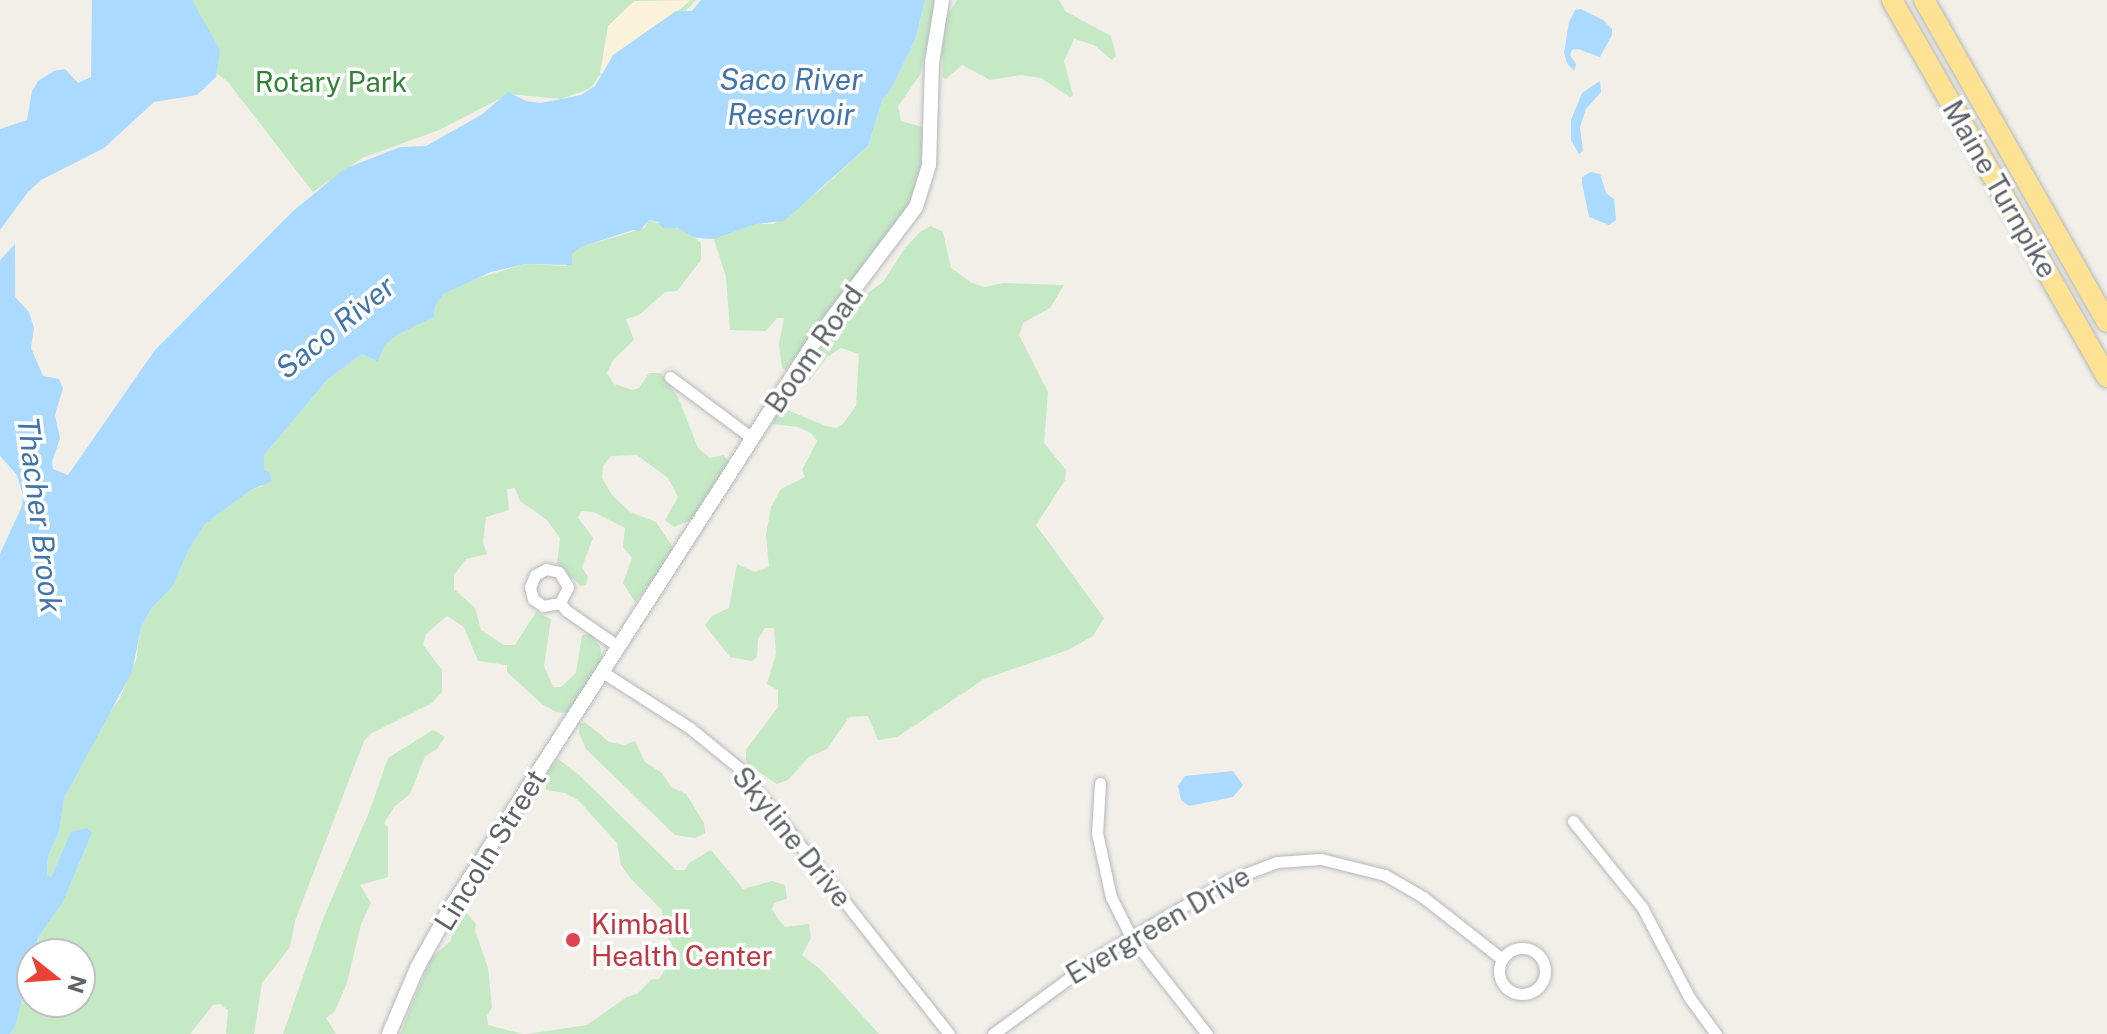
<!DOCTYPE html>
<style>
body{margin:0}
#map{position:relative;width:2107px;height:1034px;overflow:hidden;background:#f1efe8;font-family:"Public Sans",sans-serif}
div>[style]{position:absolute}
.green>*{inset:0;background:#c5e8c5}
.sand>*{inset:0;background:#fbf3d9}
.water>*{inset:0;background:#aadaff}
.roads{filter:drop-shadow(0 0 2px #b5b8bc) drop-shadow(0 0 2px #b5b8bc)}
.minor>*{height:11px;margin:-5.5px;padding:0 5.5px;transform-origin:5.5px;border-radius:5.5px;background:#fff}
.minor>.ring{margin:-5.5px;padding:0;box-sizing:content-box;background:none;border:11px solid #fff;border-radius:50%}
.tertiary>*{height:14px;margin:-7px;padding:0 7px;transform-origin:7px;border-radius:7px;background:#fff}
.motorway>*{height:20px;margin:-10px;padding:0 10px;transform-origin:10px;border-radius:10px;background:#fde293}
.dots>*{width:22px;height:22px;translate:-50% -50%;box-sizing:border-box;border:4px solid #fff;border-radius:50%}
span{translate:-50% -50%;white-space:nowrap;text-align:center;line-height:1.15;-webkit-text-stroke:7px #fff;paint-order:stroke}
.park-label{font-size:28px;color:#348238}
.street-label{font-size:28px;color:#5f6368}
.health-label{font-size:28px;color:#be3a42}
.left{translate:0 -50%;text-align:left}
.water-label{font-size:30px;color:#4174aa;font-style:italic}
.north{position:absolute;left:16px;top:938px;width:80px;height:80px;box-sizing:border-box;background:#fff;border:2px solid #bfc1c3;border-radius:50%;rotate:107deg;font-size:22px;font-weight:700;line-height:32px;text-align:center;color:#5f6368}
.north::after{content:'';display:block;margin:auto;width:28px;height:36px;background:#ea4335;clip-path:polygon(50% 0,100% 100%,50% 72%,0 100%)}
</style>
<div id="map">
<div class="green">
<div style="clip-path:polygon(132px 0,696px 0,673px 24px,599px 76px,591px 88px,561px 99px,509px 94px,439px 130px,362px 158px,313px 192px,228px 82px,148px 20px)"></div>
<div style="clip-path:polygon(925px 0,936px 0,924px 59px,920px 75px,898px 106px,901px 121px,922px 127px,926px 134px,920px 184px,910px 204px,786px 370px,782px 368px,779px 344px,784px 318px,777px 318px,766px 331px,730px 330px,726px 277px,714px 239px,756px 224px,774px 224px,820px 190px,868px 146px,883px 98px,890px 91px,915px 40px)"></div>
<div style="clip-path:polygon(957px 0,1059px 0,1065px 11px,1111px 36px,1116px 56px,1112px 60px,1094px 45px,1074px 39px,1064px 61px,1073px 95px,1070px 97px,1041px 78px,1021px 75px,990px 80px,962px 65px,946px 79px,943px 77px,942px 53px,945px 20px)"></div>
<div style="clip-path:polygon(648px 220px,688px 232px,701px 243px,701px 260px,677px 291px,665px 292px,639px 315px,626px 319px,634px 340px,613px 360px,607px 373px,614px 384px,633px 390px,639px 388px,649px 373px,661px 373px,678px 397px,698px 448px,710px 458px,724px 455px,729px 463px,693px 519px,674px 527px,665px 520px,678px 497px,668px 478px,637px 455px,611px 456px,603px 466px,602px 478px,612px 495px,630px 512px,656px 522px,672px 546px,673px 556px,635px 602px,623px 583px,632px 558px,623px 547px,625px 528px,594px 512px,581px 511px,578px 518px,593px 538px,582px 567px,588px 577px,586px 585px,581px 586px,557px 564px,560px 538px,547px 520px,520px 501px,515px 488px,507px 489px,509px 510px,486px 517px,483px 542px,487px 554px,466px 559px,454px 575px,454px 589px,475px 608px,481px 630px,504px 645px,515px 645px,536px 612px,551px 619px,544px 666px,553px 687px,561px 687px,576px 673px,582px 635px,591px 634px,600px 646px,602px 658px,595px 676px,568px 713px,556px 712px,542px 704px,507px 672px,507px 665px,478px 661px,464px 627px,447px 616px,426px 634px,423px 645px,442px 670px,442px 692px,432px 703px,372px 733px,364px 741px,295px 921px,290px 947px,262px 983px,254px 1034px,226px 1034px,228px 1010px,220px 1004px,213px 1005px,190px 1034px,10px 1034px,32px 972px,32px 1002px,80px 1002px,80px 954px,37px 954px,39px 936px,63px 902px,92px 833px,63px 850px,51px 877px,47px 875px,48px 856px,59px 832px,64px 798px,105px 718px,119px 700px,136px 660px,141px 628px,151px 609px,173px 586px,188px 551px,205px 524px,251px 490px,263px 486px,264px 455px,328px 379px,362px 354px,378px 362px,385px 345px,397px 335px,434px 317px,435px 307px,443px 294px,455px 285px,525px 264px,566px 266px,571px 254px,581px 247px,645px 228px)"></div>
<div style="clip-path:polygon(931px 226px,943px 232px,951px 268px,972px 283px,985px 287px,1003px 283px,1064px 285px,1050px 308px,1023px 323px,1019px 335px,1048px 392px,1044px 443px,1066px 470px,1065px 480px,1036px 525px,1104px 618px,1093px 636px,1068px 650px,984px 679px,897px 737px,878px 740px,868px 716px,849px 717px,827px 749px,809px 757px,788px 780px,777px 784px,746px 763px,746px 750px,778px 707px,778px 690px,767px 684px,776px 654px,774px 628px,765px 628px,758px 639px,757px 657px,752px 661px,730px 657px,705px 625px,712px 616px,729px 608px,737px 564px,755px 572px,769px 567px,766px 535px,771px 507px,781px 489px,805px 477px,802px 470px,817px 441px,811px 433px,798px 427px,773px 424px,776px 414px,785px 409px,826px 426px,837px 428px,843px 424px,856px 406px,859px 354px,841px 348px,827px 357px,810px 380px,802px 384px,800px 379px,813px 357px,858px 300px,883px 282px,905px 248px,920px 232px)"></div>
<div style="clip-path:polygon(585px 722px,609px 742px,624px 745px,635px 741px,645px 762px,662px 773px,671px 787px,686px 794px,704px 823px,705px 833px,696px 838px,675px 835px,586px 749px,579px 733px,580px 724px)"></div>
<div style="clip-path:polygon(433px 730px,445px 737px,437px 749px,425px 756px,410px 794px,395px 806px,384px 823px,388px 828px,388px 877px,360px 885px,371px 903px,361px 924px,347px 983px,335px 1011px,326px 1018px,336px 1034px,283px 1034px,323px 919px,370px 810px,388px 758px)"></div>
<div style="clip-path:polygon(558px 759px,579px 775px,676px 870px,685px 870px,689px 863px,711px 850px,743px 889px,772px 881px,785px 885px,787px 899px,774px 903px,772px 909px,778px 919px,785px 927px,809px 924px,811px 938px,802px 955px,821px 970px,879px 1034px,527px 1034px,587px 1025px,627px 997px,637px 994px,652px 979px,659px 979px,673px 957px,672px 944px,662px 930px,662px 910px,630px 878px,621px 865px,617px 843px,578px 800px,565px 793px,546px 790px,545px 775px)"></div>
<div style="clip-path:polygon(464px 910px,476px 924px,475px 930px,488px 968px,492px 1007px,487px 1016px,488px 1025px,523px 1034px,400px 1034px,431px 958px,451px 941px,452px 924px)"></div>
</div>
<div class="sand">
<div style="clip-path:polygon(691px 0,603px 75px,600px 73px,608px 26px,634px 1px)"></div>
</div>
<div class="water">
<div style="clip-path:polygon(92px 0,192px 0,220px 50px,216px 77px,197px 95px,154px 102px,104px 148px,41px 180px,28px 192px,0 230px,0 129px,27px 120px,32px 91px,38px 81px,54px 71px,65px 69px,78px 83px,91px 77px)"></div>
<div style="clip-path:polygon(701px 0,925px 0,915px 40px,890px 91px,883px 98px,868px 146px,784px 221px,756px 224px,714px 239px,696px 238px,677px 228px,663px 228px,658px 222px,649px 220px,640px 231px,633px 230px,581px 247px,572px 254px,572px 265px,525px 264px,491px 272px,443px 294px,435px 307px,434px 317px,397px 335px,385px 345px,378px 362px,362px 354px,328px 379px,264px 455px,264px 470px,269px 472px,272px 481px,251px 490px,205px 524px,188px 551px,173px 586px,151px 609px,141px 628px,132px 672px,64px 798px,59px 832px,48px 856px,47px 875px,51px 877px,71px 832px,87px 828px,92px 833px,63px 902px,39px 936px,15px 1026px,10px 1034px,0 1034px,0 554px,22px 506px,23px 496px,17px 475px,0 456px,0 260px,15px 244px,15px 297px,29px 312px,34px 328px,31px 348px,43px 376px,59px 379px,63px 388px,55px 415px,60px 438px,52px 462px,53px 469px,68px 475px,155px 350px,292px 212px,344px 169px,400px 147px,426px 146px,481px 115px,508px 92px,526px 101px,541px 103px,581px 95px,595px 86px,613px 55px,676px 11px,692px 11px)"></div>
<div style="clip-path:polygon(1581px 9px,1603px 20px,1612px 29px,1612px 35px,1600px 57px,1578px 49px,1572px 50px,1570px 55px,1576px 64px,1574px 71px,1567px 63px,1564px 53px,1569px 22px,1575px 10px)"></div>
<div style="clip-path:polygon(1600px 81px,1601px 92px,1586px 109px,1580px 127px,1583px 151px,1579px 154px,1571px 140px,1571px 120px,1582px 93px)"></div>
<div style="clip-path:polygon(1591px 172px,1600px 174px,1606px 193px,1614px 199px,1616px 220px,1609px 225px,1589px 217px,1582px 183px,1582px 177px)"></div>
<div style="clip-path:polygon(1233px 771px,1243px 785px,1233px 797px,1189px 806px,1181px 800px,1178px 786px,1185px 776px)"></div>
</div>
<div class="roads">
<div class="minor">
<div style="left:670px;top:377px;width:102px;rotate:36.6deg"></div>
<div style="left:560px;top:603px;width:17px;rotate:170deg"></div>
<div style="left:543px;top:606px;width:12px;rotate:-145deg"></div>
<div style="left:533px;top:599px;width:12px;rotate:-104deg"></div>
<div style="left:530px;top:587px;width:13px;rotate:-67deg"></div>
<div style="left:535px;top:575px;width:13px;rotate:-29deg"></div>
<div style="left:546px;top:569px;width:13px;rotate:13deg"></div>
<div style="left:559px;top:572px;width:17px;rotate:59deg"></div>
<div style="left:568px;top:587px;width:18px;rotate:117deg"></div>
<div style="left:560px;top:603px;width:11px;rotate:49deg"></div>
<div style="left:567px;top:611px;width:63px;rotate:34.7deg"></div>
<div style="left:604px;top:673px;width:102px;rotate:32.6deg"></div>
<div style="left:690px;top:728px;width:63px;rotate:39.2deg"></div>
<div style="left:739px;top:768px;width:339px;rotate:51.7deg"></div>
<div style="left:1100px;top:783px;width:50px;rotate:93.4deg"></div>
<div style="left:1097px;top:833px;width:66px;rotate:77.7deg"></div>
<div style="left:1111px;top:897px;width:45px;rotate:63.4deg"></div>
<div style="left:1131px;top:937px;width:123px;rotate:51.9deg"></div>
<div style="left:1573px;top:821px;width:110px;rotate:51.3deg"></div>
<div style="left:1642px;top:907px;width:102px;rotate:62.4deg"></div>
<div style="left:1689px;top:997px;width:46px;rotate:53.9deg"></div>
<div class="ring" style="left:1499px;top:948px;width:35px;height:35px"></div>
<div style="left:993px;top:1034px;width:135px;rotate:-36.3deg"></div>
<div style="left:1102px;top:954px;width:145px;rotate:-30.3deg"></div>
<div style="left:1227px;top:881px;width:53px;rotate:-20.8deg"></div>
<div style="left:1277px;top:862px;width:44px;rotate:-3.9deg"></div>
<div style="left:1321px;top:859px;width:66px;rotate:14deg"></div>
<div style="left:1385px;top:875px;width:44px;rotate:30.1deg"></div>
<div style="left:1423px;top:897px;width:100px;rotate:38.1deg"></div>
</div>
<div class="tertiary">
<div style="left:389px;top:1034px;width:72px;rotate:-67deg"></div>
<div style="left:417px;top:968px;width:64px;rotate:-61deg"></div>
<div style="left:448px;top:912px;width:679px;rotate:-57.27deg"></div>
<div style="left:815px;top:341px;width:168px;rotate:-53deg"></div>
<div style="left:916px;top:207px;width:44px;rotate:-72.8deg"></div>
<div style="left:929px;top:165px;width:102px;rotate:-88.3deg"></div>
<div style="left:932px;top:63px;width:64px;rotate:-81deg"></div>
</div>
<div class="motorway">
<div style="left:1892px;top:0;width:434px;rotate:60.3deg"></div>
<div style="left:1924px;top:0;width:370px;rotate:60.4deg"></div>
</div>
</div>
<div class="dots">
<div style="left:573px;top:940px;background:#e0444e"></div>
</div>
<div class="park-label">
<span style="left:331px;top:82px">Rotary Park</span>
</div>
<div class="street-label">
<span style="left:2000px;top:189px;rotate:60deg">Maine Turnpike</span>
<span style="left:814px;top:349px;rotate:-55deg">Boom Road</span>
<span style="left:792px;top:837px;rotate:51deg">Skyline Drive</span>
<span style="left:490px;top:850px;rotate:-58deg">Lincoln Street</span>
<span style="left:1158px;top:925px;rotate:-30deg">Evergreen Drive</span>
</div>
<div class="health-label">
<span class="left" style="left:591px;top:940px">Kimball<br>Health Center</span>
</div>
<div class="water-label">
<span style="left:791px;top:96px">Saco River<br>Reservoir</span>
<span style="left:335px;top:327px;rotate:-39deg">Saco River</span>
<span style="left:40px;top:515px;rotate:83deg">Thacher Brook</span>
</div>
<div class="north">N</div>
</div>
